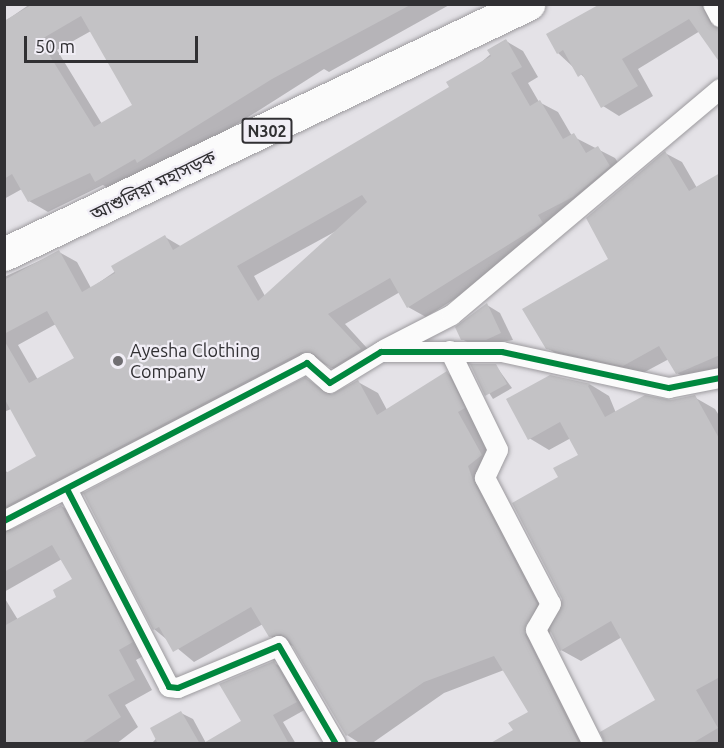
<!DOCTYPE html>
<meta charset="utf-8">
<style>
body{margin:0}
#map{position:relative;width:724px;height:748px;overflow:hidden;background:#e4e2e7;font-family:Ubuntu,"Noto Sans Bengali",sans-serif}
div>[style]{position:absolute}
.shadow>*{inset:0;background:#0003}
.building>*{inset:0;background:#c3c2c5}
.roads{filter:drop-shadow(0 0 2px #9c9a9e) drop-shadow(0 0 2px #9c9a9e)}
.minor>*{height:20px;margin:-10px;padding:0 10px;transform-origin:10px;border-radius:10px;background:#fbfbfb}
.trunk>*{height:33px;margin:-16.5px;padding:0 16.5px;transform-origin:16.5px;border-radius:16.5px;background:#fbfbfb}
.cycleway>*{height:6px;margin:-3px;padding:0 3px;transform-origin:3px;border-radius:3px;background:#00873e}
.dots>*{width:16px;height:16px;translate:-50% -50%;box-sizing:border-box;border:3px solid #f1eef6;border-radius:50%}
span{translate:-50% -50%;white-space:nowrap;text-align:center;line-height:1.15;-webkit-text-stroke:4.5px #f1eef6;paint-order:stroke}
.shield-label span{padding:2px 4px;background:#f1eef6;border:2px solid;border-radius:4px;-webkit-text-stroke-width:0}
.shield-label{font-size:16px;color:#313033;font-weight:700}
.street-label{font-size:18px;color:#313033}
.poi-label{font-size:18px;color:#313033}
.left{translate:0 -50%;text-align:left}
.frame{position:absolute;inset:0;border:6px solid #313033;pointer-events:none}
.scale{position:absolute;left:24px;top:36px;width:174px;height:27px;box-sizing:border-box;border:3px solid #313033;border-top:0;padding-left:8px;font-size:18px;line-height:21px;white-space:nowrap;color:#313033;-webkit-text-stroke:4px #f1eef6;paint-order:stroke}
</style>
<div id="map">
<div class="shadow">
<div style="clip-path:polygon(evenodd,30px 4px,451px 4px,329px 72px,324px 69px,201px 147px,114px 192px,103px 185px,48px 212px,29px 201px,22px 189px,4px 199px,4px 22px,30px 4px,91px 31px,134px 105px,102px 124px,57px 50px,91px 31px)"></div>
<div style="clip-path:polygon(607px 4px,720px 4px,720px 60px,700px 31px,638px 69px,653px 96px,619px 116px,603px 106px,587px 80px,558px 53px)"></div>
<div style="clip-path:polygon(evenodd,506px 41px,523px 51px,538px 77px,528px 83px,539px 102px,558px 112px,572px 136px,615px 158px,627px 176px,559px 233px,426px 317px,408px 307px,400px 292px,345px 324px,377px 359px,350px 377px,320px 362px,11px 525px,11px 531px,61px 506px,79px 516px,149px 653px,136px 660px,152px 690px,125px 705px,138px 727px,116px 744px,4px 744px,4px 597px,18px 620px,58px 597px,74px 580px,62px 559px,4px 592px,4px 468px,8px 474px,38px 457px,11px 409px,4px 412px,4px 277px,59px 252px,77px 262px,91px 288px,165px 237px,182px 247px,451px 88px,506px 41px,338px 230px,265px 296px,254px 276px,338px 230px,506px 41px,56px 324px,76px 358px,38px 380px,18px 345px,56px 324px)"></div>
<div style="clip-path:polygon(665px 153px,682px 162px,697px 188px,720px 175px,720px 371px,694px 383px,677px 373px,669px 359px,641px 374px,564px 358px,547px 348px,610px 259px)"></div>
<div style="clip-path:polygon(487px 305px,500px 313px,513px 340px,476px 347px,462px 339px)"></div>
<div style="clip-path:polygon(472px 366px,496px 366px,512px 388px,493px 399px)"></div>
<div style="clip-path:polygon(447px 373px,466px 385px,477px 424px,502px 467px,488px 477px,557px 616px,563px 599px,560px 477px,580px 455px,571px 438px,549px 450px,529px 438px,550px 376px,591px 385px,609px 396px,616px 413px,694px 397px,715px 409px,720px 417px,720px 744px,606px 744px,657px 700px,622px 637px,581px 661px,561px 650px,551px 630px,545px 648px,593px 744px,493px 744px,515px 731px,530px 713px,504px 670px,444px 693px,371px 744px,361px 744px,347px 735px,295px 647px,270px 636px,263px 624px,194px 662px,154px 629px,85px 494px,305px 379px,332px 395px,358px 382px,378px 393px,387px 410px)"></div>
<div style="clip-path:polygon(274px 663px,286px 670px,308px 708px,283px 722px,296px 744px,151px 744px,181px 713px,193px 719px,206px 743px,243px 722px)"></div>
</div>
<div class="building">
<div style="clip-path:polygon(evenodd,33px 4px,412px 4px,272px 79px,137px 163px,135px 159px,95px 182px,90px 173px,28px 202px,12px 174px,4px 179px,4px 21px,33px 4px,81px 16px,132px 105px,94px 127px,40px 40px,81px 16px)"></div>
<div style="clip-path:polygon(600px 4px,701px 4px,710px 23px,720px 29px,720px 63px,689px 19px,622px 59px,638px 86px,601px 108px,582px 74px,578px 77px,563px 50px,557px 54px,546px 34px)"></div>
<div style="clip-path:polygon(evenodd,506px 39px,522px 67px,511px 73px,530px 106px,540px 100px,563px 139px,574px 133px,586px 153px,598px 146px,610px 166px,573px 197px,538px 215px,543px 223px,407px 308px,390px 278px,328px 314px,361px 349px,331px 368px,314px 354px,301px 352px,4px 507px,4px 474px,36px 456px,4px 398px,4px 340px,29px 383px,74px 358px,47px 311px,4px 334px,4px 280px,59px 250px,82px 292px,115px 273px,111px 266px,165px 235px,173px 250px,449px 87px,446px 82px,491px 56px,487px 50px,506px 39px,362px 195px,367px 202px,258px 301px,237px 266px,362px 195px)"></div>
<div style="clip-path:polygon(665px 151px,689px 191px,720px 173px,720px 355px,676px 374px,659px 346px,623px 366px,546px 349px,522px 309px,608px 259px,586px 218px)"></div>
<div style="clip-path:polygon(487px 303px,501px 333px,486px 340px,461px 340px,455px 327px)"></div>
<div style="clip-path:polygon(470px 364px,496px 364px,507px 384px,485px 396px)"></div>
<div style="clip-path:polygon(447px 371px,465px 408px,458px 412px,482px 455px,468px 466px,474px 483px,537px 604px,525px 635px,579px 744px,489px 744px,513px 730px,508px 723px,528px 712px,494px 656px,424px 682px,346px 736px,289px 640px,281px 634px,269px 637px,251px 607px,173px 652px,159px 627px,153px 630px,83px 493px,305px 377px,330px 395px,358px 380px,377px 415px)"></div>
<div style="clip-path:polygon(550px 375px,591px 384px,588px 386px,605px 417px,645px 395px,671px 400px,695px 395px,720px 440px,720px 677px,696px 690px,718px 728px,691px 744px,605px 744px,600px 732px,655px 700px,611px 621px,560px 651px,550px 630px,562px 599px,512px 503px,558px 477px,553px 468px,578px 455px,560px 422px,528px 440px,506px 399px)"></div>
<div style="clip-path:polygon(61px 505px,133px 642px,119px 650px,135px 680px,108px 695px,121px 717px,80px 744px,4px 744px,4px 626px,56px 597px,53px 590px,72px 579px,52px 545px,4px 572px,4px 533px)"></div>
<div style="clip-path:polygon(274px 661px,297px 702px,273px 715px,289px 744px,202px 744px,241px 721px,219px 684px)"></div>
<div style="clip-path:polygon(181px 711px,200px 744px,158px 744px,150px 728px)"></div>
</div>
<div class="roads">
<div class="minor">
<div style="left:713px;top:4px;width:15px;rotate:62deg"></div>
<div style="left:384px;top:350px;width:76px;rotate:-27.2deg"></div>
<div style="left:452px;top:315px;width:351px;rotate:-40.1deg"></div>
<div style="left:450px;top:351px;width:110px;rotate:64.1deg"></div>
<div style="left:498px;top:450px;width:31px;rotate:115deg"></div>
<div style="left:485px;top:478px;width:142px;rotate:62.4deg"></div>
<div style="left:551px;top:604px;width:30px;rotate:120deg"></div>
<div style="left:536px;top:630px;width:127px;rotate:63.4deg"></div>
<div style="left:68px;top:491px;width:220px;rotate:62.7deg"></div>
<div style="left:169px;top:687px;width:9px;rotate:6deg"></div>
<div style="left:178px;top:688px;width:109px;rotate:-22.6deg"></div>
<div style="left:279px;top:646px;width:113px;rotate:59.8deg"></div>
<div style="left:4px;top:521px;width:342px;rotate:-27.5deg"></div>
<div style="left:307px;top:363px;width:30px;rotate:41deg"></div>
<div style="left:330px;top:383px;width:60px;rotate:-31.3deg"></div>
<div style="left:381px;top:352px;width:121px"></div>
<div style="left:502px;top:352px;width:171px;rotate:12.2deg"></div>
<div style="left:669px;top:388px;width:52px;rotate:-11.1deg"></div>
</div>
<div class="trunk">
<div style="left:4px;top:254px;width:581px;rotate:-25.51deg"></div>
</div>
</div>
<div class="cycleway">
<div style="left:68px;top:491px;width:220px;rotate:62.7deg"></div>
<div style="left:169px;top:687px;width:9px;rotate:6deg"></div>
<div style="left:178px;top:688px;width:109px;rotate:-22.6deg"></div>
<div style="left:279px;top:646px;width:113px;rotate:59.8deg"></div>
<div style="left:4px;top:521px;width:342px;rotate:-27.5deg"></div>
<div style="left:307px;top:363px;width:30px;rotate:41deg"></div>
<div style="left:330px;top:383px;width:60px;rotate:-31.3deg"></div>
<div style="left:381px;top:352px;width:121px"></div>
<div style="left:502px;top:352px;width:171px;rotate:12.2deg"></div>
<div style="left:669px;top:388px;width:52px;rotate:-11.1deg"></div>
</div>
<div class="dots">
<div style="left:118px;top:361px;background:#706e72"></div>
</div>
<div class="shield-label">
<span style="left:267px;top:131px">N302</span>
</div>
<div class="street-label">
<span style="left:153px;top:185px;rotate:-26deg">আশুলিয়া মহাসড়ক</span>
</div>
<div class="poi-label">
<span class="left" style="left:130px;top:361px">Ayesha Clothing<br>Company</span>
</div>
<div class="frame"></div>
<div class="scale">50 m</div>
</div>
